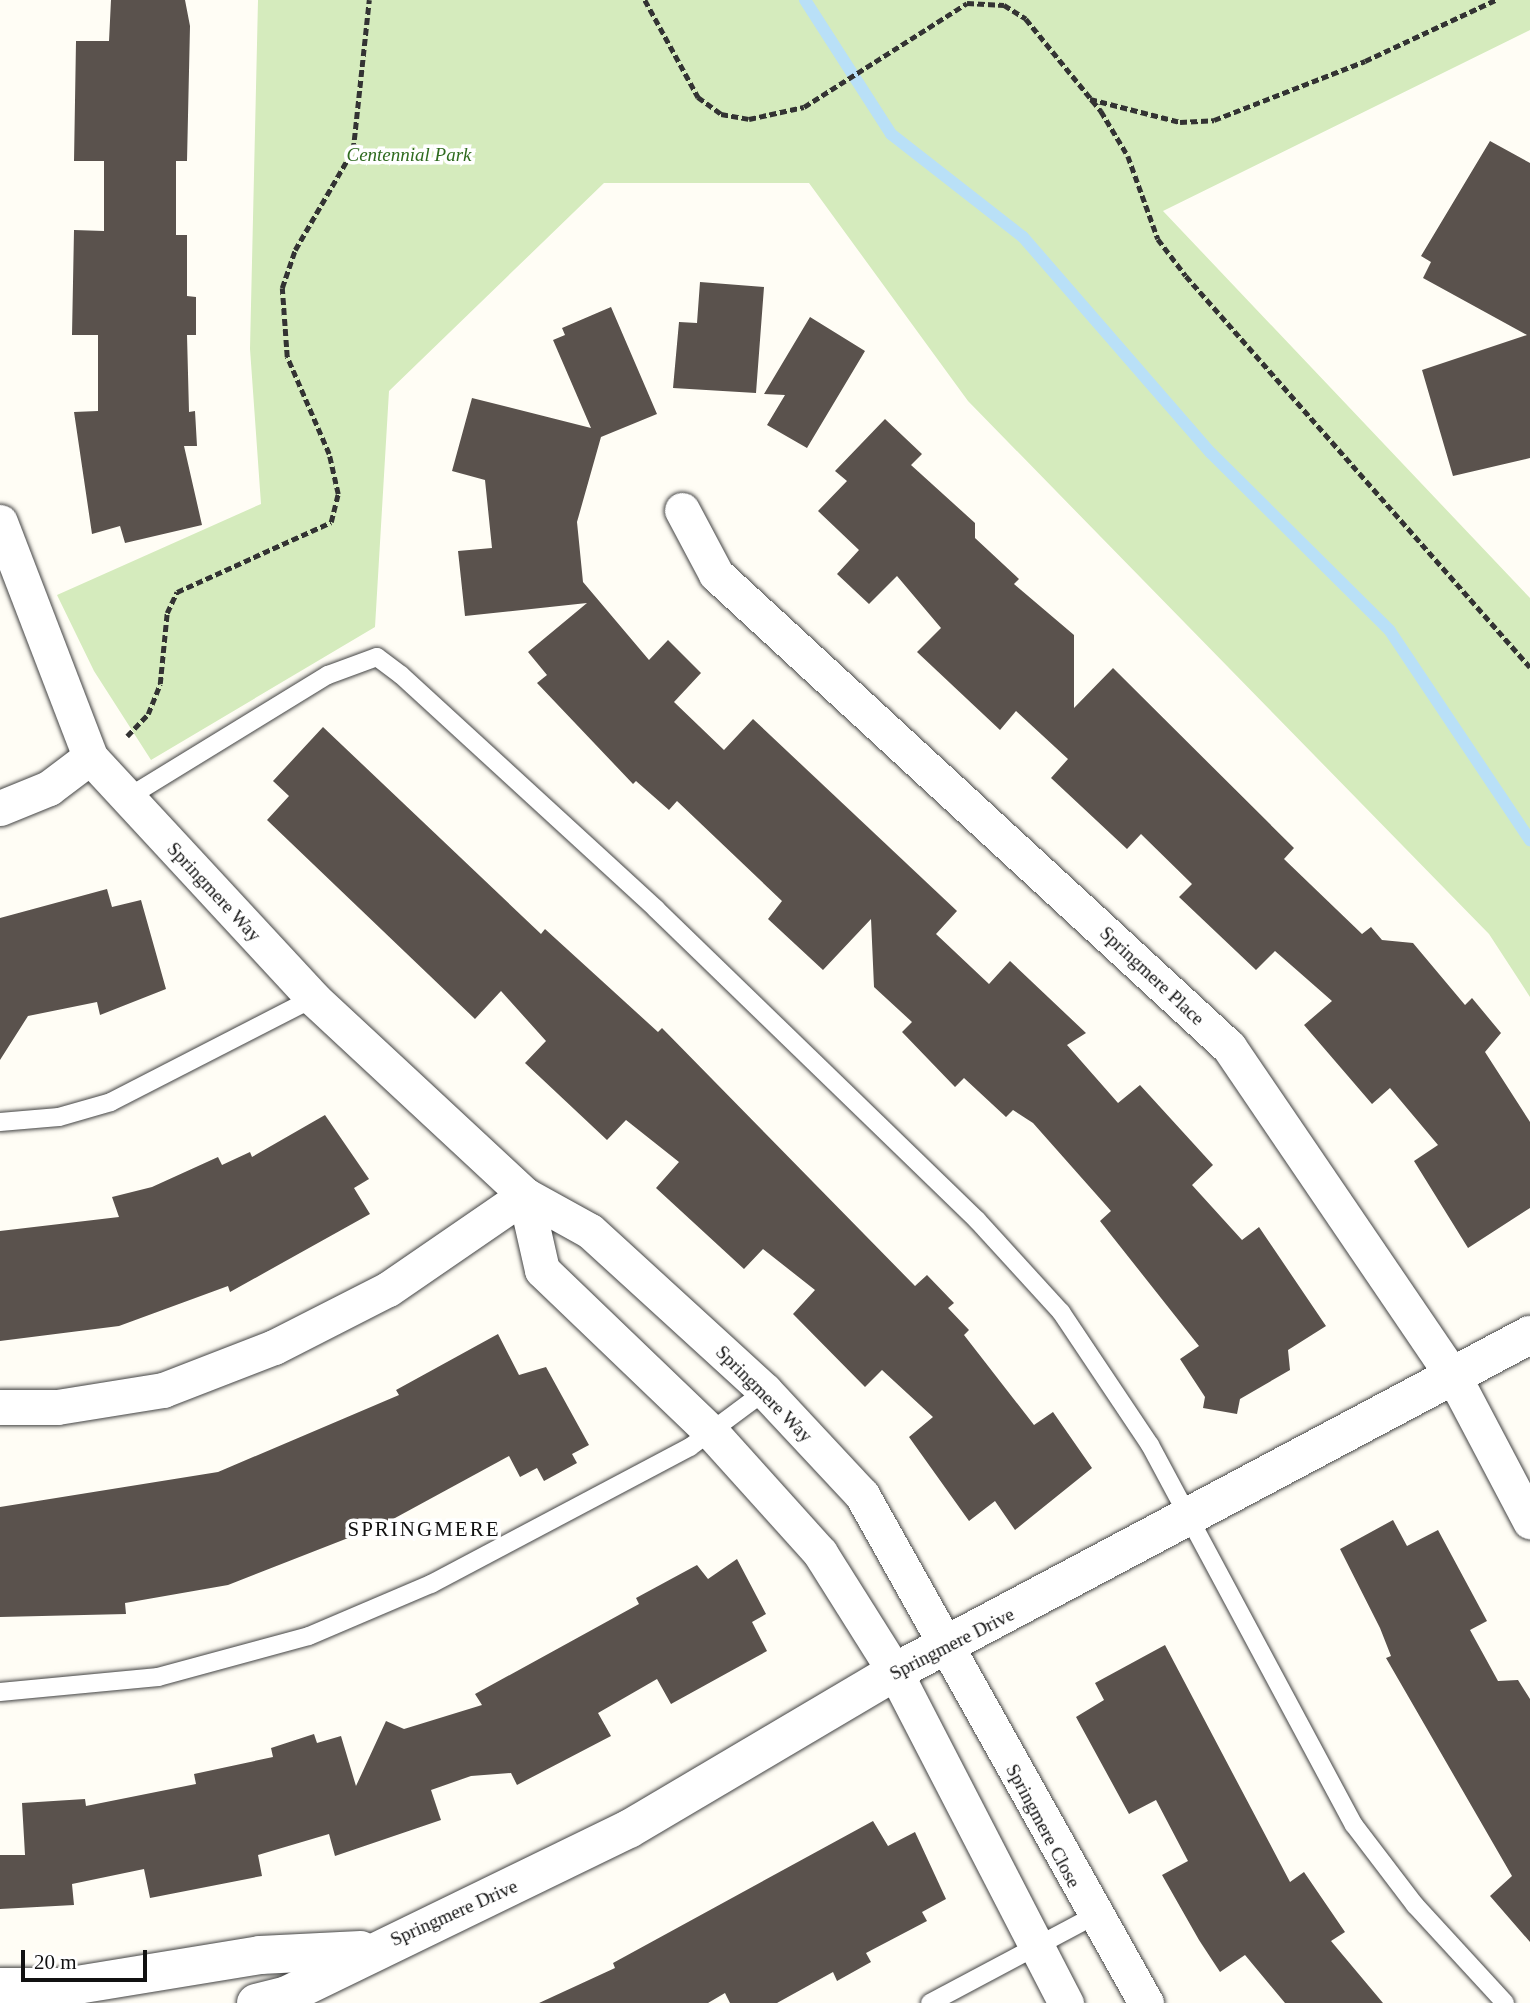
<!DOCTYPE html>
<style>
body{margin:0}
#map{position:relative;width:1530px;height:2003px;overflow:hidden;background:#fffdf5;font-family:"Times New Roman",serif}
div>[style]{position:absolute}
.green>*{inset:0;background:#d5ebbd}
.stream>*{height:12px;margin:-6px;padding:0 6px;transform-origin:6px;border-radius:6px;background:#b9e0f7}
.building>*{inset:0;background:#5a524d}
.path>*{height:4.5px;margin-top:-2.25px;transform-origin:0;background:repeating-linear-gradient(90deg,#333 0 7px,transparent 0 10.5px)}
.roads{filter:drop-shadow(0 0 2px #444) drop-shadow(0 0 2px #444)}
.service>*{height:18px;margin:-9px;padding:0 9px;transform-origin:9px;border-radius:9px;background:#fff}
.minor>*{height:35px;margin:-17.5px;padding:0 17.5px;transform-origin:17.5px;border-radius:17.5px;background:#fff}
.tertiary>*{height:38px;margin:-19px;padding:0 19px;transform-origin:19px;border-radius:19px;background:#fff}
span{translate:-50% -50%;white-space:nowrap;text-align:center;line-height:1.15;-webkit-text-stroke:7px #fff;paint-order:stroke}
.park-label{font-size:19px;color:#2f6b1f;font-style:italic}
.street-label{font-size:19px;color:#111}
.neighbourhood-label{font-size:21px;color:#111;letter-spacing:2px}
.scale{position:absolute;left:21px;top:1950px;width:126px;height:32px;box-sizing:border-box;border:4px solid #111;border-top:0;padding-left:9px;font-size:21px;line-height:24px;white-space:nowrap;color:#111;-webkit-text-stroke:5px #fff;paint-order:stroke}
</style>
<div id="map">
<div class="green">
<div style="clip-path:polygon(258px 0,1530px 0,1530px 30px,1163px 211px,1530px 598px,1530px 997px,1489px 934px,968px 401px,809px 183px,604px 183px,389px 391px,375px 627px,151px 760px,94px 671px,57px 595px,261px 504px,250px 349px)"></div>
</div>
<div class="stream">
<div style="left:805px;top:0;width:159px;rotate:57.3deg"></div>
<div style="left:891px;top:134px;width:167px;rotate:38deg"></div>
<div style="left:1023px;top:237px;width:286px;rotate:49deg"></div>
<div style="left:1211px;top:453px;width:252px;rotate:44.8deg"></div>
<div style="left:1390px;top:631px;width:252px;rotate:56.2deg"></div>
</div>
<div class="building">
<div style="clip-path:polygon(111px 0,185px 0,190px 26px,187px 161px,176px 161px,176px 235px,187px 235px,187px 296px,196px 297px,196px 335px,187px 335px,189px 412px,195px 411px,197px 446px,184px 446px,202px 525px,125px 543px,120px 526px,92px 534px,74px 412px,98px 411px,98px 335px,72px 335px,74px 230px,104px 231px,104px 161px,74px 161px,76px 41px,109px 41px)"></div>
<div style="clip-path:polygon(1490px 141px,1530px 163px,1530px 458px,1453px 476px,1422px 370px,1527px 335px,1423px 278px,1431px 262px,1421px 256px)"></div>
<div style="clip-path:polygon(700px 282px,764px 287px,756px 393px,673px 388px,679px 322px,697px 323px)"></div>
<div style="clip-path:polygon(611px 307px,657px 414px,601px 437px,577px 522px,583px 582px,649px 660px,668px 640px,701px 673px,674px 702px,724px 750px,753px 719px,957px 911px,936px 934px,989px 984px,1010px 961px,1086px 1033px,1067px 1045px,1118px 1103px,1140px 1085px,1213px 1165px,1192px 1185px,1242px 1240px,1259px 1227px,1326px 1326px,1288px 1350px,1290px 1370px,1240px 1399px,1237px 1414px,1203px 1408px,1205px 1397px,1180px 1359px,1199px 1346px,1100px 1221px,1111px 1211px,1033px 1123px,1013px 1110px,1006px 1117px,964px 1078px,955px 1087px,902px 1032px,912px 1022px,874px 987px,871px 919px,823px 970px,768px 919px,782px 901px,677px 801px,669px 810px,636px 781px,633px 784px,537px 683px,547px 675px,528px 652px,587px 603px,465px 616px,458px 551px,492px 548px,485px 480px,452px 471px,472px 398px,591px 428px,553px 340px,565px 335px,562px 328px)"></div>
<div style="clip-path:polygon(810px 317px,865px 351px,807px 448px,767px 425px,785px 395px,764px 394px)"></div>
<div style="clip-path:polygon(885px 419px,922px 454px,911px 465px,975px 523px,975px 538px,1019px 579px,1014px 584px,1074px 635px,1074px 708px,1113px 668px,1294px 848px,1284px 859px,1362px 934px,1371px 927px,1382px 940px,1413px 943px,1465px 1005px,1472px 998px,1501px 1033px,1485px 1052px,1530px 1122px,1530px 1208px,1468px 1248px,1414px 1161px,1438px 1145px,1390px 1088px,1372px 1104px,1304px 1025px,1332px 1001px,1275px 951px,1256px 970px,1179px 897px,1192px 884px,1141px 834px,1127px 849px,1051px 778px,1068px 759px,1016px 711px,1000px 730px,917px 652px,941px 628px,897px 576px,869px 604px,837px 574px,859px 550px,818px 511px,847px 481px,835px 471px)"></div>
<div style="clip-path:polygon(323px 727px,541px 934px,545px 929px,658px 1032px,662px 1028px,915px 1286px,927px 1275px,954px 1303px,948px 1308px,969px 1330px,964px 1335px,1034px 1425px,1053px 1412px,1092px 1468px,1015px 1530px,995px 1501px,969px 1521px,909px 1437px,933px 1417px,882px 1370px,865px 1387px,793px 1314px,815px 1290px,763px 1249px,744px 1269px,656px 1188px,679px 1162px,626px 1120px,607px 1140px,525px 1063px,546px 1041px,501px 991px,475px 1019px,267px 820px,289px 796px,273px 781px)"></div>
<div style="clip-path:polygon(107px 889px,112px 907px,141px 900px,166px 989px,100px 1015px,97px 1002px,28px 1016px,0 1060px,0 918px)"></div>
<div style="clip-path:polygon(325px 1115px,369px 1179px,354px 1188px,370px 1214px,230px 1292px,228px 1286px,119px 1326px,0 1341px,0 1231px,119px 1217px,112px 1197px,152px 1187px,218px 1157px,222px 1165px,250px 1152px,252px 1157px)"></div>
<div style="clip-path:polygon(498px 1334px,519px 1375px,546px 1367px,589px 1445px,572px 1454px,577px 1463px,544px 1481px,537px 1468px,520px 1477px,509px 1456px,384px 1524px,228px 1585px,125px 1603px,126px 1614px,0 1617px,0 1507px,218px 1472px,399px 1395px,396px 1390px)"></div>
<div style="clip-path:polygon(1393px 1520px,1407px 1546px,1438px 1530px,1487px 1621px,1470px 1630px,1498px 1681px,1518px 1680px,1530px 1699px,1530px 1942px,1490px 1896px,1512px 1876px,1386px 1658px,1391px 1656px,1380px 1628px,1340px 1549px)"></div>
<div style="clip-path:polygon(737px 1559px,766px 1614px,752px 1622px,767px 1651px,671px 1704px,657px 1679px,598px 1713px,611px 1736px,517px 1785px,511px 1773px,471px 1776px,431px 1790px,441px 1820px,335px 1856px,329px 1834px,258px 1855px,262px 1876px,150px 1898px,144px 1869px,72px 1884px,74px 1905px,0 1909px,0 1855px,25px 1855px,22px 1803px,85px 1799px,86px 1806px,196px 1784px,194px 1774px,273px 1757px,271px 1748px,314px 1734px,317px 1743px,341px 1736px,356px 1786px,386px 1721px,404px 1729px,482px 1705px,475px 1694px,639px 1604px,636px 1598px,697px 1565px,708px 1579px)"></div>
<div style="clip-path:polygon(1165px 1645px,1290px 1882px,1304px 1872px,1345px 1932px,1331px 1941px,1383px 2003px,1285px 2003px,1245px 1955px,1220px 1972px,1199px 1940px,1162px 1875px,1188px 1861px,1156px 1800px,1129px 1814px,1076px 1717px,1104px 1700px,1095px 1683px)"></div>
<div style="clip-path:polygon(873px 1821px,888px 1846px,915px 1832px,946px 1899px,922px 1912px,927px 1921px,866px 1953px,871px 1962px,837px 1981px,833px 1972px,777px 2003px,730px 2003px,725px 1993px,708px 2003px,539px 2003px,615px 1968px,613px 1963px)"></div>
</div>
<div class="path">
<div style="left:645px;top:0;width:111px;rotate:61.3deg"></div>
<div style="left:698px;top:97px;width:29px;rotate:36deg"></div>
<div style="left:721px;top:114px;width:28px;rotate:10deg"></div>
<div style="left:749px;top:119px;width:56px;rotate:-12.3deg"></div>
<div style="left:804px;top:107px;width:193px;rotate:-32.5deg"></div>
<div style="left:967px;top:3px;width:37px;rotate:3deg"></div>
<div style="left:1004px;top:5px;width:26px;rotate:32deg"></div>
<div style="left:1026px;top:19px;width:119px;rotate:50.8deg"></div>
<div style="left:1101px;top:111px;width:52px;rotate:59deg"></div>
<div style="left:1128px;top:156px;width:88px;rotate:70.1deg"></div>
<div style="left:1158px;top:239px;width:46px;rotate:52.9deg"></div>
<div style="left:1186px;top:276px;width:521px;rotate:48.66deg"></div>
<div style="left:1090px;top:99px;width:93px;rotate:14.3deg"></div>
<div style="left:1180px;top:122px;width:34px;rotate:-3deg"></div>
<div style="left:1214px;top:120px;width:162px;rotate:-21.3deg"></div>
<div style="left:1365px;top:61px;width:144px;rotate:-25.1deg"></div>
<div style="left:127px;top:736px;width:30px;rotate:-46deg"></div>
<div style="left:148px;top:714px;width:32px;rotate:-68deg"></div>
<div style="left:160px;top:684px;width:71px;rotate:-84.4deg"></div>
<div style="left:167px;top:613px;width:23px;rotate:-65deg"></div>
<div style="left:177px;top:592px;width:169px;rotate:-24.4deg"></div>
<div style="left:331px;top:522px;width:29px;rotate:-76deg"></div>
<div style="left:338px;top:494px;width:41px;rotate:-102.7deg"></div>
<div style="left:329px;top:454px;width:106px;rotate:-113.4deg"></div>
<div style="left:287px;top:357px;width:69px;rotate:-94.1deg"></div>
<div style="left:282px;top:288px;width:40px;rotate:-71.1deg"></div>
<div style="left:295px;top:250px;width:116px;rotate:-59.9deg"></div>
<div style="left:353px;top:150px;width:151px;rotate:-83.9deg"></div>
</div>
<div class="roads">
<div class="service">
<div style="left:127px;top:798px;width:236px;rotate:-31.5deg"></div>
<div style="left:328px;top:675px;width:52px;rotate:-20.2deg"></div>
<div style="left:377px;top:657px;width:30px;rotate:37deg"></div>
<div style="left:401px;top:675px;width:346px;rotate:42.5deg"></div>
<div style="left:656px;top:909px;width:447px;rotate:44.1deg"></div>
<div style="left:977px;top:1220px;width:125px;rotate:47.6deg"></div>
<div style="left:1061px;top:1312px;width:160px;rotate:56.2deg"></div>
<div style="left:1150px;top:1445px;width:431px;rotate:61.8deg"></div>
<div style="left:1354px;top:1825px;width:101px;rotate:52.7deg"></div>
<div style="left:1415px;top:1905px;width:133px;rotate:47.4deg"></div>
<div style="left:0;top:1122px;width:59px;rotate:-4.8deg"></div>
<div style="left:59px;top:1117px;width:54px;rotate:-16.1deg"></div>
<div style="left:111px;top:1102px;width:227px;rotate:-27.2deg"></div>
<div style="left:0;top:1692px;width:159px;rotate:-5.4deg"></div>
<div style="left:158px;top:1677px;width:156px;rotate:-15.2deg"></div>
<div style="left:309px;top:1636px;width:133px;rotate:-23.1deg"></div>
<div style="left:431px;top:1584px;width:293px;rotate:-27.9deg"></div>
<div style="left:690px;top:1447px;width:94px;rotate:-36.7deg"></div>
<div style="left:930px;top:2003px;width:183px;rotate:-28deg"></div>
</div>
<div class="minor">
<div style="left:682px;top:510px;width:72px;rotate:62deg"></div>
<div style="left:716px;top:574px;width:698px;rotate:42.68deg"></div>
<div style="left:1229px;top:1047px;width:402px;rotate:55.8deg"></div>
<div style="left:1455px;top:1379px;width:161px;rotate:62.2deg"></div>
<div style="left:0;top:522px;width:252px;rotate:69deg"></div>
<div style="left:90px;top:757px;width:328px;rotate:47.2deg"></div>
<div style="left:313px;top:998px;width:289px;rotate:42.9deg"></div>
<div style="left:525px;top:1195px;width:166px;rotate:145.5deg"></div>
<div style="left:388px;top:1289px;width:128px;rotate:153deg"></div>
<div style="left:274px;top:1347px;width:119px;rotate:158.8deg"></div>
<div style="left:163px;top:1390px;width:107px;rotate:170.9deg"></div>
<div style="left:57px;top:1407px;width:57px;rotate:180deg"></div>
<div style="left:0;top:808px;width:53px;rotate:-22.2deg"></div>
<div style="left:49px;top:788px;width:51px;rotate:-37.1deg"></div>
<div style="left:525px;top:1195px;width:74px;rotate:29deg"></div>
<div style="left:590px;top:1231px;width:237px;rotate:42.4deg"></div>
<div style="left:765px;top:1391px;width:142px;rotate:47deg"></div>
<div style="left:862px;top:1495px;width:582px;rotate:60.79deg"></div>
<div style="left:525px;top:1195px;width:77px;rotate:77.2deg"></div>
<div style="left:542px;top:1270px;width:237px;rotate:43.8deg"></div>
<div style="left:713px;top:1434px;width:160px;rotate:48deg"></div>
<div style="left:820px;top:1553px;width:141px;rotate:57.8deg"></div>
<div style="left:895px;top:1672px;width:373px;rotate:62.7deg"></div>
</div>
<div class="tertiary">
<div style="left:0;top:1987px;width:65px"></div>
<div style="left:65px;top:1987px;width:198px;rotate:-9.3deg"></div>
<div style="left:260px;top:1955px;width:101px;rotate:-2.8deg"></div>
<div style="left:256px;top:2003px;width:32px;rotate:-14deg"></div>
<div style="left:287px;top:1995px;width:380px;rotate:-25.9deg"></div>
<div style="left:629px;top:1829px;width:309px;rotate:-30.6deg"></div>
<div style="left:895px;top:1672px;width:719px;rotate:-27.96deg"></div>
</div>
</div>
<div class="park-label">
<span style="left:409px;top:155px">Centennial Park</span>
</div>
<div class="street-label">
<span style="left:214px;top:892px;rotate:47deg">Springmere Way</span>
<span style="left:1152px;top:976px;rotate:43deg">Springmere Place</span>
<span style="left:764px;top:1394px;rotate:45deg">Springmere Way</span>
<span style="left:952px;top:1644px;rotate:-27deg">Springmere Drive</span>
<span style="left:1043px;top:1826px;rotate:62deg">Springmere Close</span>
<span style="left:454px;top:1913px;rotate:-24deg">Springmere Drive</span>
</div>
<div class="neighbourhood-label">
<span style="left:424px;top:1529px">SPRINGMERE</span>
</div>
<div class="scale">20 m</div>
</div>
